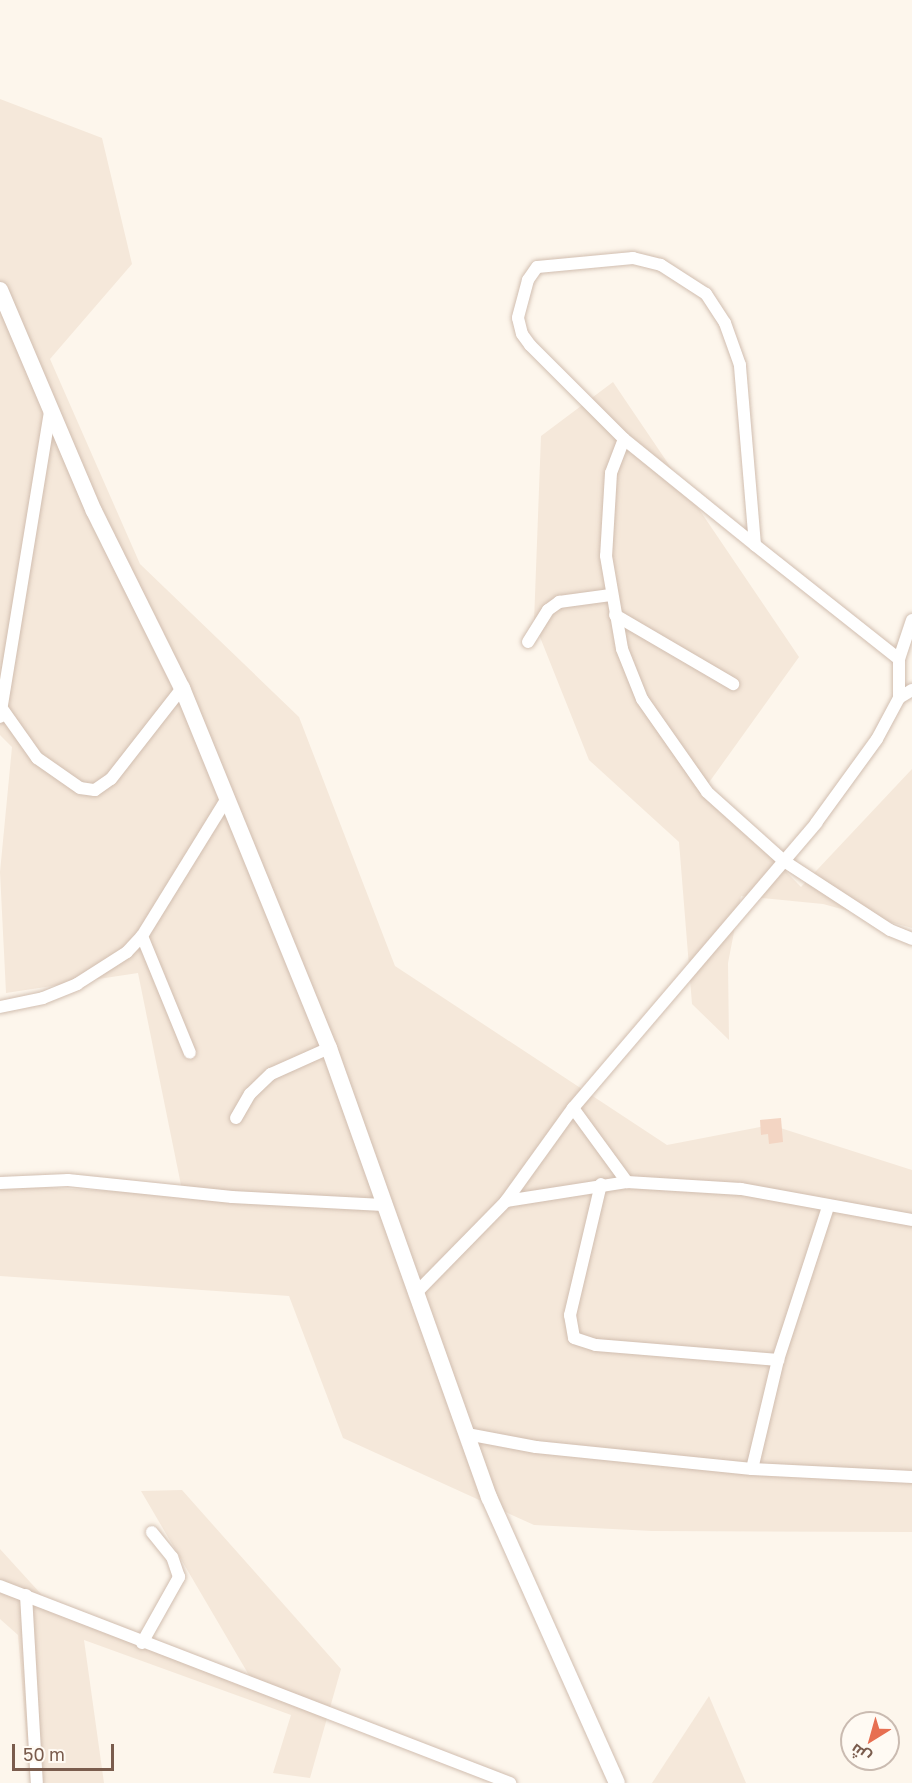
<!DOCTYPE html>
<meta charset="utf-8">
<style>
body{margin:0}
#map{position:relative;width:912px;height:1783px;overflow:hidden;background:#fdf6ec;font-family:"Golos Text",Cairo,sans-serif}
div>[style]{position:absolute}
.residential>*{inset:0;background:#f5e8da}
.building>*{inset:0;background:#f3d5c3}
.roads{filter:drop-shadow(0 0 2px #d1beb0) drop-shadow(0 0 2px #d1beb0)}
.street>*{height:12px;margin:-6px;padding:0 6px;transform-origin:6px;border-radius:6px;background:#fff}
.secondary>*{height:16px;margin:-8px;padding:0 8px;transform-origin:8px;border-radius:8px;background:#fff}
span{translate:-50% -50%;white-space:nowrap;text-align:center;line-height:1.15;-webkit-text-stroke:4.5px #fffaf3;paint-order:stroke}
.north{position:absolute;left:840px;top:1711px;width:60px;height:60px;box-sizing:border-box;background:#fffaf3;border:2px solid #cabbb1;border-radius:50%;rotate:217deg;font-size:16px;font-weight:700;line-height:24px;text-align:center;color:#7a5c4d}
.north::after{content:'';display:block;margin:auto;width:21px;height:27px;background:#e76f51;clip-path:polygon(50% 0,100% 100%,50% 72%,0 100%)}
.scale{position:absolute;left:12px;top:1744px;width:102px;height:27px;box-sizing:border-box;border:3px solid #7a5c4d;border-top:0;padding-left:8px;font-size:18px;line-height:21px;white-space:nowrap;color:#7a5c4d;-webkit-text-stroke:4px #fffaf3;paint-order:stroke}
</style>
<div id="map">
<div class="residential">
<div style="clip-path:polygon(0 99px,102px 138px,132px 264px,50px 359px,140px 564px,299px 717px,395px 966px,667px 1145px,771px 1125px,912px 1170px,912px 1532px,652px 1531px,534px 1525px,343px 1438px,289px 1296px,0 1276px,0 1185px,183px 1195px,138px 973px,6px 993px,0 872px,12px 747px,0 735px)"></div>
<div style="clip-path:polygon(613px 382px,799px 657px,705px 788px,801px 887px,912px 769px,912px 928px,823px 904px,741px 896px,728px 963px,729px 1040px,692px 1004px,679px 842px,589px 760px,534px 622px,541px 436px)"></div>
<div style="clip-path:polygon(182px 1490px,341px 1669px,310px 1778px,273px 1773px,291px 1715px,84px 1640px,104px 1783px,30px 1783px,18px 1635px,0 1619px,0 1549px,51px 1605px,253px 1682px,141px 1491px)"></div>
<div style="clip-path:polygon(709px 1696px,746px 1783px,652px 1783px)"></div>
</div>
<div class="building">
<div style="clip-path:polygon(781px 1118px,783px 1142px,769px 1144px,768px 1134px,761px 1135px,760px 1120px)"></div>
</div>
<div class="roads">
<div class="street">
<div style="left:624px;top:439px;width:36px;rotate:111deg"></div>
<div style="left:611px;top:473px;width:83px;rotate:93.4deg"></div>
<div style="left:606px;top:556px;width:94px;rotate:80.2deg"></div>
<div style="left:622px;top:649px;width:54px;rotate:68.2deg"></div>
<div style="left:642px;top:699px;width:113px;rotate:55deg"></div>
<div style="left:707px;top:792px;width:103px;rotate:41.9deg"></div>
<div style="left:784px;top:861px;width:126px;rotate:33.1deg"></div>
<div style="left:890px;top:930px;width:24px;rotate:22deg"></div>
<div style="left:755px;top:545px;width:181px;rotate:-94.8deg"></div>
<div style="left:740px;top:365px;width:45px;rotate:-109.7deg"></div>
<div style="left:725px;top:323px;width:35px;rotate:-123deg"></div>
<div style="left:706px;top:294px;width:54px;rotate:-147.2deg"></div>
<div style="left:661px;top:265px;width:29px;rotate:-166deg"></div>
<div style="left:633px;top:258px;width:96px;rotate:174.6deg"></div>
<div style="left:537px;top:267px;width:16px;rotate:125deg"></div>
<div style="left:528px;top:280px;width:39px;rotate:105deg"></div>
<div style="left:518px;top:318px;width:16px;rotate:76deg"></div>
<div style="left:522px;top:334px;width:14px;rotate:54deg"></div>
<div style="left:530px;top:345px;width:133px;rotate:45deg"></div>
<div style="left:624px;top:439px;width:169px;rotate:39deg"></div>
<div style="left:755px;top:545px;width:184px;rotate:38.4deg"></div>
<div style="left:615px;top:615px;width:137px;rotate:30.3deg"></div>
<div style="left:528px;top:642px;width:38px;rotate:-58deg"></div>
<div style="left:548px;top:610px;width:14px;rotate:-36deg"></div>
<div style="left:559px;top:602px;width:52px;rotate:-7.7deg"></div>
<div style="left:899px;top:698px;width:39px;rotate:-90deg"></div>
<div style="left:899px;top:659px;width:41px;rotate:-71.6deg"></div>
<div style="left:3px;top:710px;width:59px;rotate:54.7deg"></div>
<div style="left:37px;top:758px;width:52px;rotate:34.9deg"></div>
<div style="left:80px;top:788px;width:15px;rotate:8deg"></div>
<div style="left:95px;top:790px;width:19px;rotate:-35deg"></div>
<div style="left:111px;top:779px;width:115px;rotate:-52deg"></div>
<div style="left:0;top:717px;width:311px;rotate:-80.7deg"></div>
<div style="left:142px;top:936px;width:126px;rotate:67.7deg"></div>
<div style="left:0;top:1007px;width:44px;rotate:-11.8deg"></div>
<div style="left:43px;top:998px;width:37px;rotate:-22deg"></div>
<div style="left:77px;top:984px;width:59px;rotate:-32.6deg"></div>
<div style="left:127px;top:952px;width:22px;rotate:-47deg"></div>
<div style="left:142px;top:936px;width:160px;rotate:-58.3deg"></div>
<div style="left:573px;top:1108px;width:92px;rotate:53.9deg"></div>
<div style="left:236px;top:1118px;width:28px;rotate:-60deg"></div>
<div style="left:250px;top:1094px;width:29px;rotate:-44deg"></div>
<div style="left:271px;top:1074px;width:64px;rotate:-24.1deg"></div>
<div style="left:0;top:1183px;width:68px;rotate:-2.5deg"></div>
<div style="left:68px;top:1180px;width:165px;rotate:5.9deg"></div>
<div style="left:232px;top:1197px;width:151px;rotate:3deg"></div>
<div style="left:601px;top:1184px;width:135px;rotate:103.3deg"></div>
<div style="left:570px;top:1315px;width:23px;rotate:80deg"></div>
<div style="left:574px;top:1338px;width:23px;rotate:18deg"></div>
<div style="left:596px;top:1345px;width:183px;rotate:4.7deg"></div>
<div style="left:506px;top:1201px;width:122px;rotate:-8.9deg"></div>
<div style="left:627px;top:1182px;width:114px;rotate:3.5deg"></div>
<div style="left:741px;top:1189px;width:174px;rotate:10.3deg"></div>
<div style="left:415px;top:1294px;width:130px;rotate:-45.6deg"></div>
<div style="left:506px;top:1201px;width:115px;rotate:-54.2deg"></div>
<div style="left:573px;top:1108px;width:375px;rotate:-49.5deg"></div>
<div style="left:816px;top:823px;width:104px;rotate:-54deg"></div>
<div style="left:877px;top:739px;width:47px;rotate:-61.8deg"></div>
<div style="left:899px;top:698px;width:15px;rotate:-32deg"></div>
<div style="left:467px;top:1434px;width:70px;rotate:10.7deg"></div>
<div style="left:536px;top:1447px;width:217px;rotate:5.8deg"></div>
<div style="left:752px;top:1469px;width:160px;rotate:2.9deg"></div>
<div style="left:752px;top:1469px;width:112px;rotate:-76.6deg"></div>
<div style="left:778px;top:1360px;width:161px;rotate:-71.9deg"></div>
<div style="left:0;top:1586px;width:547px;rotate:21.12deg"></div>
<div style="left:26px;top:1595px;width:188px;rotate:86.7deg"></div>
<div style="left:142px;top:1643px;width:76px;rotate:-60.7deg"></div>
<div style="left:179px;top:1577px;width:21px;rotate:-109deg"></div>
<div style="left:172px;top:1557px;width:32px;rotate:-129deg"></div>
</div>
<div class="secondary">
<div style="left:0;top:290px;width:240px;rotate:67deg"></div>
<div style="left:94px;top:511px;width:198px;rotate:63.6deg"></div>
<div style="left:182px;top:688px;width:389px;rotate:67.8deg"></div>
<div style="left:329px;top:1048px;width:477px;rotate:70.4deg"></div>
<div style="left:489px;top:1497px;width:313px;rotate:65.9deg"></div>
</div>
</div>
<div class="north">ش</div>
<div class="scale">50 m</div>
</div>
